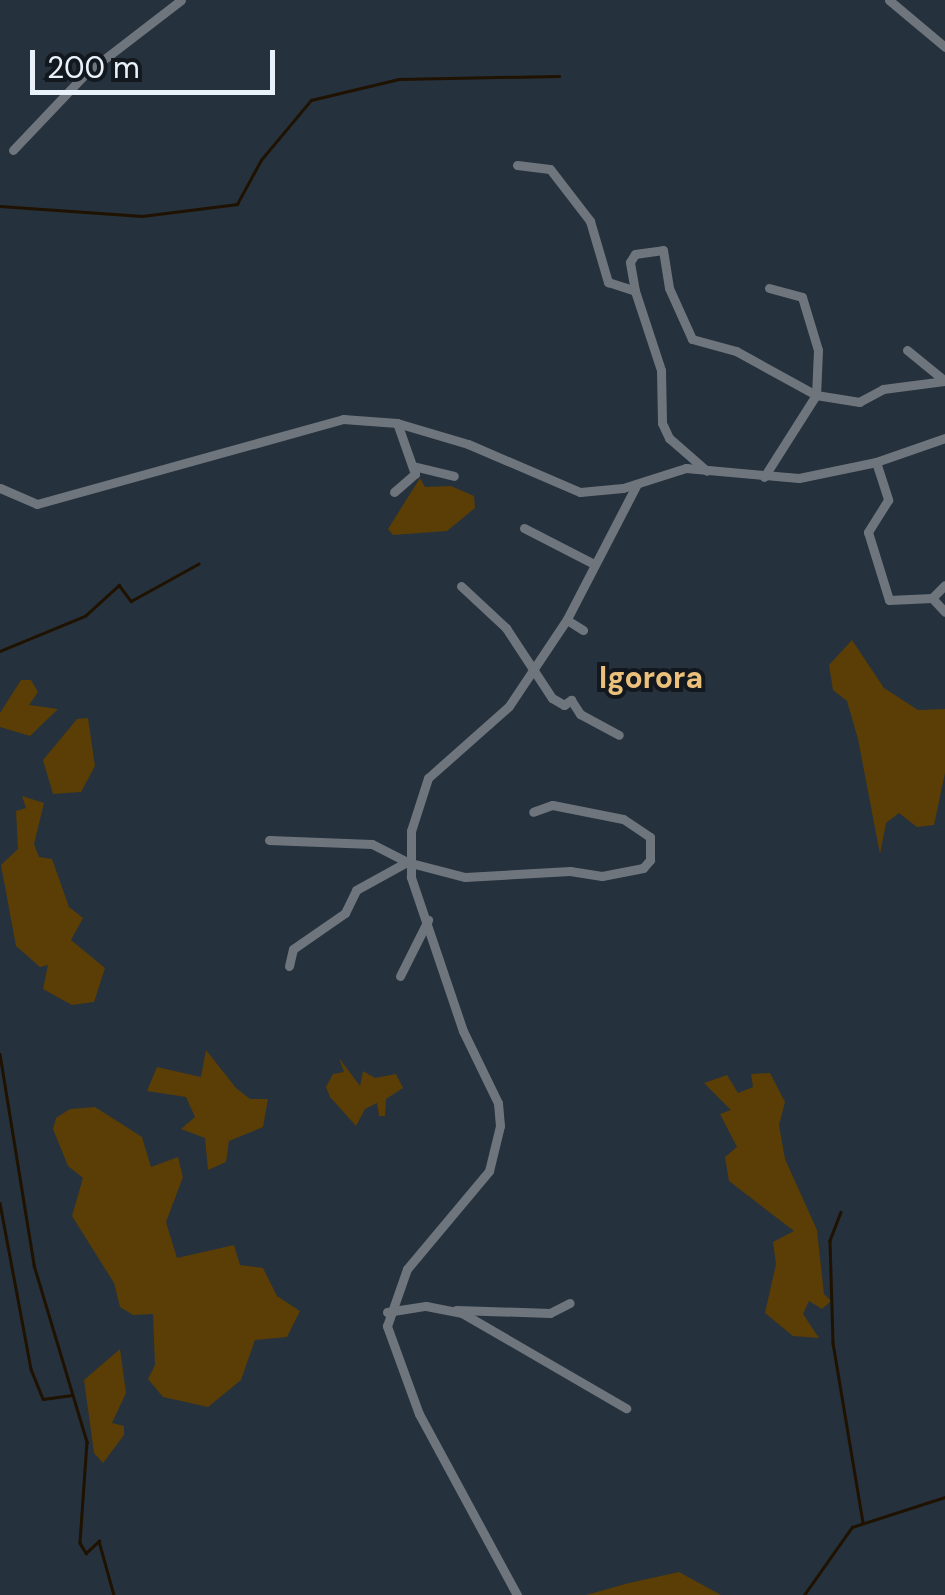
<!DOCTYPE html>
<style>
body{margin:0}
#map{position:relative;width:945px;height:1595px;overflow:hidden;background:#25313d;font-family:"DM Sans",sans-serif}
div>[style]{position:absolute}
.green>*{inset:0;background:#5a3e05}
.stream>*{height:2.5px;margin:-1.25px;padding:0 1.25px;transform-origin:1.25px;border-radius:1.25px;background:#1f1200}
.street>*{height:9px;margin:-4.5px;padding:0 4.5px;transform-origin:4.5px;border-radius:4.5px;background:#6f757c}
span{translate:-50% -50%;white-space:nowrap;text-align:center;line-height:1.15;-webkit-text-stroke:8px #13181e;paint-order:stroke}
.quarter-label{font-size:30px;color:#ebc07b;font-weight:700}
.scale{position:absolute;left:30px;top:50px;width:245px;height:45px;box-sizing:border-box;border:5px solid #e9f1fa;border-top:0;padding-left:12px;font-size:30px;line-height:35px;white-space:nowrap;color:#e9f1fa;-webkit-text-stroke:8px #13181e;paint-order:stroke}
</style>
<div id="map">
<div class="green">
<div style="clip-path:polygon(420px 478px,425px 487px,451px 486px,474px 496px,475px 508px,447px 531px,393px 535px,388px 529px)"></div>
<div style="clip-path:polygon(852px 640px,884px 688px,918px 710px,945px 709px,945px 773px,934px 825px,917px 827px,899px 813px,886px 823px,880px 854px,858px 739px,847px 701px,833px 690px,829px 665px)"></div>
<div style="clip-path:polygon(21px 680px,31px 680px,38px 692px,29px 705px,58px 709px,30px 736px,0 727px,0 713px)"></div>
<div style="clip-path:polygon(88px 718px,95px 766px,81px 792px,53px 794px,43px 760px,77px 719px)"></div>
<div style="clip-path:polygon(22px 796px,44px 803px,34px 844px,39px 857px,52px 859px,69px 907px,83px 918px,71px 940px,105px 968px,94px 1002px,72px 1005px,43px 989px,48px 965px,40px 967px,16px 946px,1px 865px,18px 849px,16px 811px,26px 808px)"></div>
<div style="clip-path:polygon(206px 1050px,236px 1088px,250px 1099px,268px 1099px,263px 1127px,229px 1141px,226px 1162px,208px 1170px,205px 1138px,181px 1129px,195px 1117px,186px 1097px,147px 1091px,157px 1067px,201px 1077px)"></div>
<div style="clip-path:polygon(339px 1058px,360px 1086px,363px 1071px,375px 1078px,396px 1074px,403px 1088px,386px 1099px,385px 1116px,379px 1116px,377px 1103px,365px 1109px,356px 1126px,330px 1097px,326px 1087px,333px 1074px,344px 1072px)"></div>
<div style="clip-path:polygon(770px 1073px,785px 1102px,779px 1125px,785px 1159px,817px 1230px,824px 1294px,831px 1301px,822px 1309px,809px 1301px,803px 1314px,819px 1338px,793px 1336px,765px 1313px,776px 1264px,773px 1242px,794px 1231px,729px 1181px,725px 1157px,737px 1147px,720px 1114px,731px 1110px,704px 1083px,727px 1075px,738px 1093px,753px 1087px,751px 1074px)"></div>
<div style="clip-path:polygon(95px 1107px,142px 1137px,151px 1167px,178px 1157px,183px 1177px,166px 1222px,177px 1258px,234px 1245px,240px 1265px,263px 1268px,277px 1296px,300px 1311px,287px 1337px,255px 1340px,241px 1380px,208px 1407px,163px 1397px,148px 1379px,155px 1365px,153px 1314px,133px 1315px,120px 1307px,114px 1283px,72px 1216px,83px 1178px,68px 1166px,53px 1129px,56px 1118px,70px 1109px)"></div>
<div style="clip-path:polygon(120px 1349px,126px 1393px,112px 1423px,124px 1426px,124px 1435px,103px 1463px,94px 1453px,84px 1380px)"></div>
<div style="clip-path:polygon(679px 1572px,721px 1595px,586px 1595px,629px 1583px)"></div>
</div>
<div class="stream">
<div style="left:0;top:206px;width:142px;rotate:4deg"></div>
<div style="left:142px;top:216px;width:96px;rotate:-7.2deg"></div>
<div style="left:237px;top:204px;width:50px;rotate:-61.4deg"></div>
<div style="left:261px;top:160px;width:78px;rotate:-50.2deg"></div>
<div style="left:311px;top:100px;width:90px;rotate:-13.4deg"></div>
<div style="left:399px;top:79px;width:160px;rotate:-1.1deg"></div>
<div style="left:0;top:651px;width:92px;rotate:-22.4deg"></div>
<div style="left:85px;top:616px;width:46px;rotate:-42.4deg"></div>
<div style="left:119px;top:585px;width:20px;rotate:53deg"></div>
<div style="left:131px;top:601px;width:77px;rotate:-28.9deg"></div>
<div style="left:0;top:1054px;width:214px;rotate:80.8deg"></div>
<div style="left:34px;top:1265px;width:185px;rotate:73.3deg"></div>
<div style="left:87px;top:1442px;width:101px;rotate:94deg"></div>
<div style="left:80px;top:1543px;width:12px;rotate:59deg"></div>
<div style="left:86px;top:1553px;width:18px;rotate:-43deg"></div>
<div style="left:99px;top:1541px;width:56px;rotate:74.5deg"></div>
<div style="left:0;top:1203px;width:169px;rotate:79.4deg"></div>
<div style="left:31px;top:1369px;width:32px;rotate:68deg"></div>
<div style="left:43px;top:1399px;width:29px;rotate:-8deg"></div>
<div style="left:841px;top:1212px;width:31px;rotate:111deg"></div>
<div style="left:830px;top:1241px;width:102px;rotate:88.3deg"></div>
<div style="left:833px;top:1343px;width:182px;rotate:80.5deg"></div>
<div style="left:804px;top:1595px;width:83px;rotate:-54.8deg"></div>
<div style="left:852px;top:1527px;width:98px;rotate:-17.9deg"></div>
</div>
<div class="street">
<div style="left:889px;top:0;width:73px;rotate:40deg"></div>
<div style="left:13px;top:150px;width:105px;rotate:-46.5deg"></div>
<div style="left:85px;top:74px;width:121px;rotate:-37.6deg"></div>
<div style="left:517px;top:165px;width:33px;rotate:7deg"></div>
<div style="left:550px;top:169px;width:66px;rotate:52.4deg"></div>
<div style="left:590px;top:221px;width:64px;rotate:73.6deg"></div>
<div style="left:608px;top:282px;width:28px;rotate:18deg"></div>
<div style="left:635px;top:291px;width:83px;rotate:71.8deg"></div>
<div style="left:661px;top:370px;width:53px;rotate:88.9deg"></div>
<div style="left:662px;top:423px;width:17px;rotate:65deg"></div>
<div style="left:669px;top:438px;width:50px;rotate:41deg"></div>
<div style="left:769px;top:288px;width:34px;rotate:15deg"></div>
<div style="left:802px;top:297px;width:55px;rotate:73.2deg"></div>
<div style="left:818px;top:350px;width:45px;rotate:92.5deg"></div>
<div style="left:816px;top:395px;width:44px;rotate:9.2deg"></div>
<div style="left:859px;top:402px;width:27px;rotate:-28deg"></div>
<div style="left:883px;top:389px;width:63px;rotate:-7.4deg"></div>
<div style="left:635px;top:291px;width:29px;rotate:-100deg"></div>
<div style="left:630px;top:262px;width:9px;rotate:-58deg"></div>
<div style="left:635px;top:254px;width:28px;rotate:-8deg"></div>
<div style="left:663px;top:250px;width:38px;rotate:81deg"></div>
<div style="left:669px;top:288px;width:56px;rotate:65.7deg"></div>
<div style="left:692px;top:339px;width:46px;rotate:15.3deg"></div>
<div style="left:736px;top:351px;width:91px;rotate:28.8deg"></div>
<div style="left:816px;top:395px;width:97px;rotate:122.4deg"></div>
<div style="left:907px;top:350px;width:49px;rotate:39.2deg"></div>
<div style="left:876px;top:462px;width:40px;rotate:72deg"></div>
<div style="left:888px;top:500px;width:38px;rotate:122deg"></div>
<div style="left:868px;top:532px;width:71px;rotate:72.8deg"></div>
<div style="left:889px;top:600px;width:43px;rotate:-2.7deg"></div>
<div style="left:932px;top:598px;width:19px;rotate:47deg"></div>
<div style="left:413px;top:466px;width:42px;rotate:13.7deg"></div>
<div style="left:0;top:488px;width:40px;rotate:23.4deg"></div>
<div style="left:37px;top:504px;width:318px;rotate:-15.5deg"></div>
<div style="left:343px;top:419px;width:54px;rotate:4.2deg"></div>
<div style="left:397px;top:423px;width:74px;rotate:16.5deg"></div>
<div style="left:468px;top:444px;width:122px;rotate:23.2deg"></div>
<div style="left:580px;top:492px;width:43px;rotate:-5.3deg"></div>
<div style="left:623px;top:488px;width:66px;rotate:-17.6deg"></div>
<div style="left:686px;top:468px;width:113px;rotate:5.1deg"></div>
<div style="left:799px;top:478px;width:79px;rotate:-11.7deg"></div>
<div style="left:876px;top:462px;width:73px;rotate:-19.2deg"></div>
<div style="left:394px;top:492px;width:28px;rotate:-41deg"></div>
<div style="left:415px;top:474px;width:54px;rotate:-109.4deg"></div>
<div style="left:524px;top:528px;width:76px;rotate:27.2deg"></div>
<div style="left:461px;top:586px;width:62px;rotate:43deg"></div>
<div style="left:506px;top:628px;width:84px;rotate:56.7deg"></div>
<div style="left:552px;top:698px;width:14px;rotate:30deg"></div>
<div style="left:564px;top:705px;width:9px;rotate:-36deg"></div>
<div style="left:571px;top:700px;width:17px;rotate:57deg"></div>
<div style="left:580px;top:714px;width:44px;rotate:28.3deg"></div>
<div style="left:932px;top:598px;width:18px;rotate:-45deg"></div>
<div style="left:567px;top:620px;width:19px;rotate:32deg"></div>
<div style="left:269px;top:840px;width:103px;rotate:2.2deg"></div>
<div style="left:372px;top:844px;width:39px;rotate:27deg"></div>
<div style="left:289px;top:966px;width:17px;rotate:-77deg"></div>
<div style="left:293px;top:949px;width:63px;rotate:-34.7deg"></div>
<div style="left:345px;top:913px;width:25px;rotate:-64deg"></div>
<div style="left:356px;top:890px;width:58px;rotate:-28.8deg"></div>
<div style="left:407px;top:862px;width:60px;rotate:14.5deg"></div>
<div style="left:465px;top:877px;width:105px;rotate:-3.3deg"></div>
<div style="left:570px;top:871px;width:32px;rotate:9deg"></div>
<div style="left:602px;top:876px;width:42px;rotate:-11deg"></div>
<div style="left:643px;top:868px;width:11px;rotate:-49deg"></div>
<div style="left:650px;top:860px;width:23px;rotate:-90deg"></div>
<div style="left:650px;top:837px;width:32px;rotate:-146deg"></div>
<div style="left:623px;top:819px;width:72px;rotate:-168.8deg"></div>
<div style="left:552px;top:805px;width:20px;rotate:160deg"></div>
<div style="left:400px;top:976px;width:63px;rotate:-63.4deg"></div>
<div style="left:456px;top:1310px;width:94px;rotate:1.8deg"></div>
<div style="left:550px;top:1313px;width:22px;rotate:-27deg"></div>
<div style="left:387px;top:1312px;width:39px;rotate:-9deg"></div>
<div style="left:426px;top:1306px;width:37px;rotate:11deg"></div>
<div style="left:462px;top:1313px;width:190px;rotate:30.1deg"></div>
<div style="left:517px;top:1595px;width:206px;rotate:-118.4deg"></div>
<div style="left:419px;top:1414px;width:94px;rotate:-110deg"></div>
<div style="left:387px;top:1326px;width:60px;rotate:-70.7deg"></div>
<div style="left:407px;top:1269px;width:128px;rotate:-50.1deg"></div>
<div style="left:489px;top:1171px;width:46px;rotate:-76.3deg"></div>
<div style="left:500px;top:1126px;width:23px;rotate:-95deg"></div>
<div style="left:498px;top:1103px;width:80px;rotate:-115.9deg"></div>
<div style="left:463px;top:1031px;width:163px;rotate:-108.7deg"></div>
<div style="left:411px;top:877px;width:46px;rotate:-90deg"></div>
<div style="left:411px;top:831px;width:56px;rotate:-72.2deg"></div>
<div style="left:428px;top:778px;width:108px;rotate:-41.6deg"></div>
<div style="left:509px;top:706px;width:105px;rotate:-56.3deg"></div>
<div style="left:567px;top:619px;width:152px;rotate:-62.6deg"></div>
</div>
<div class="quarter-label">
<span style="left:651px;top:678px">Igorora</span>
</div>
<div class="scale">200 m</div>
</div>
